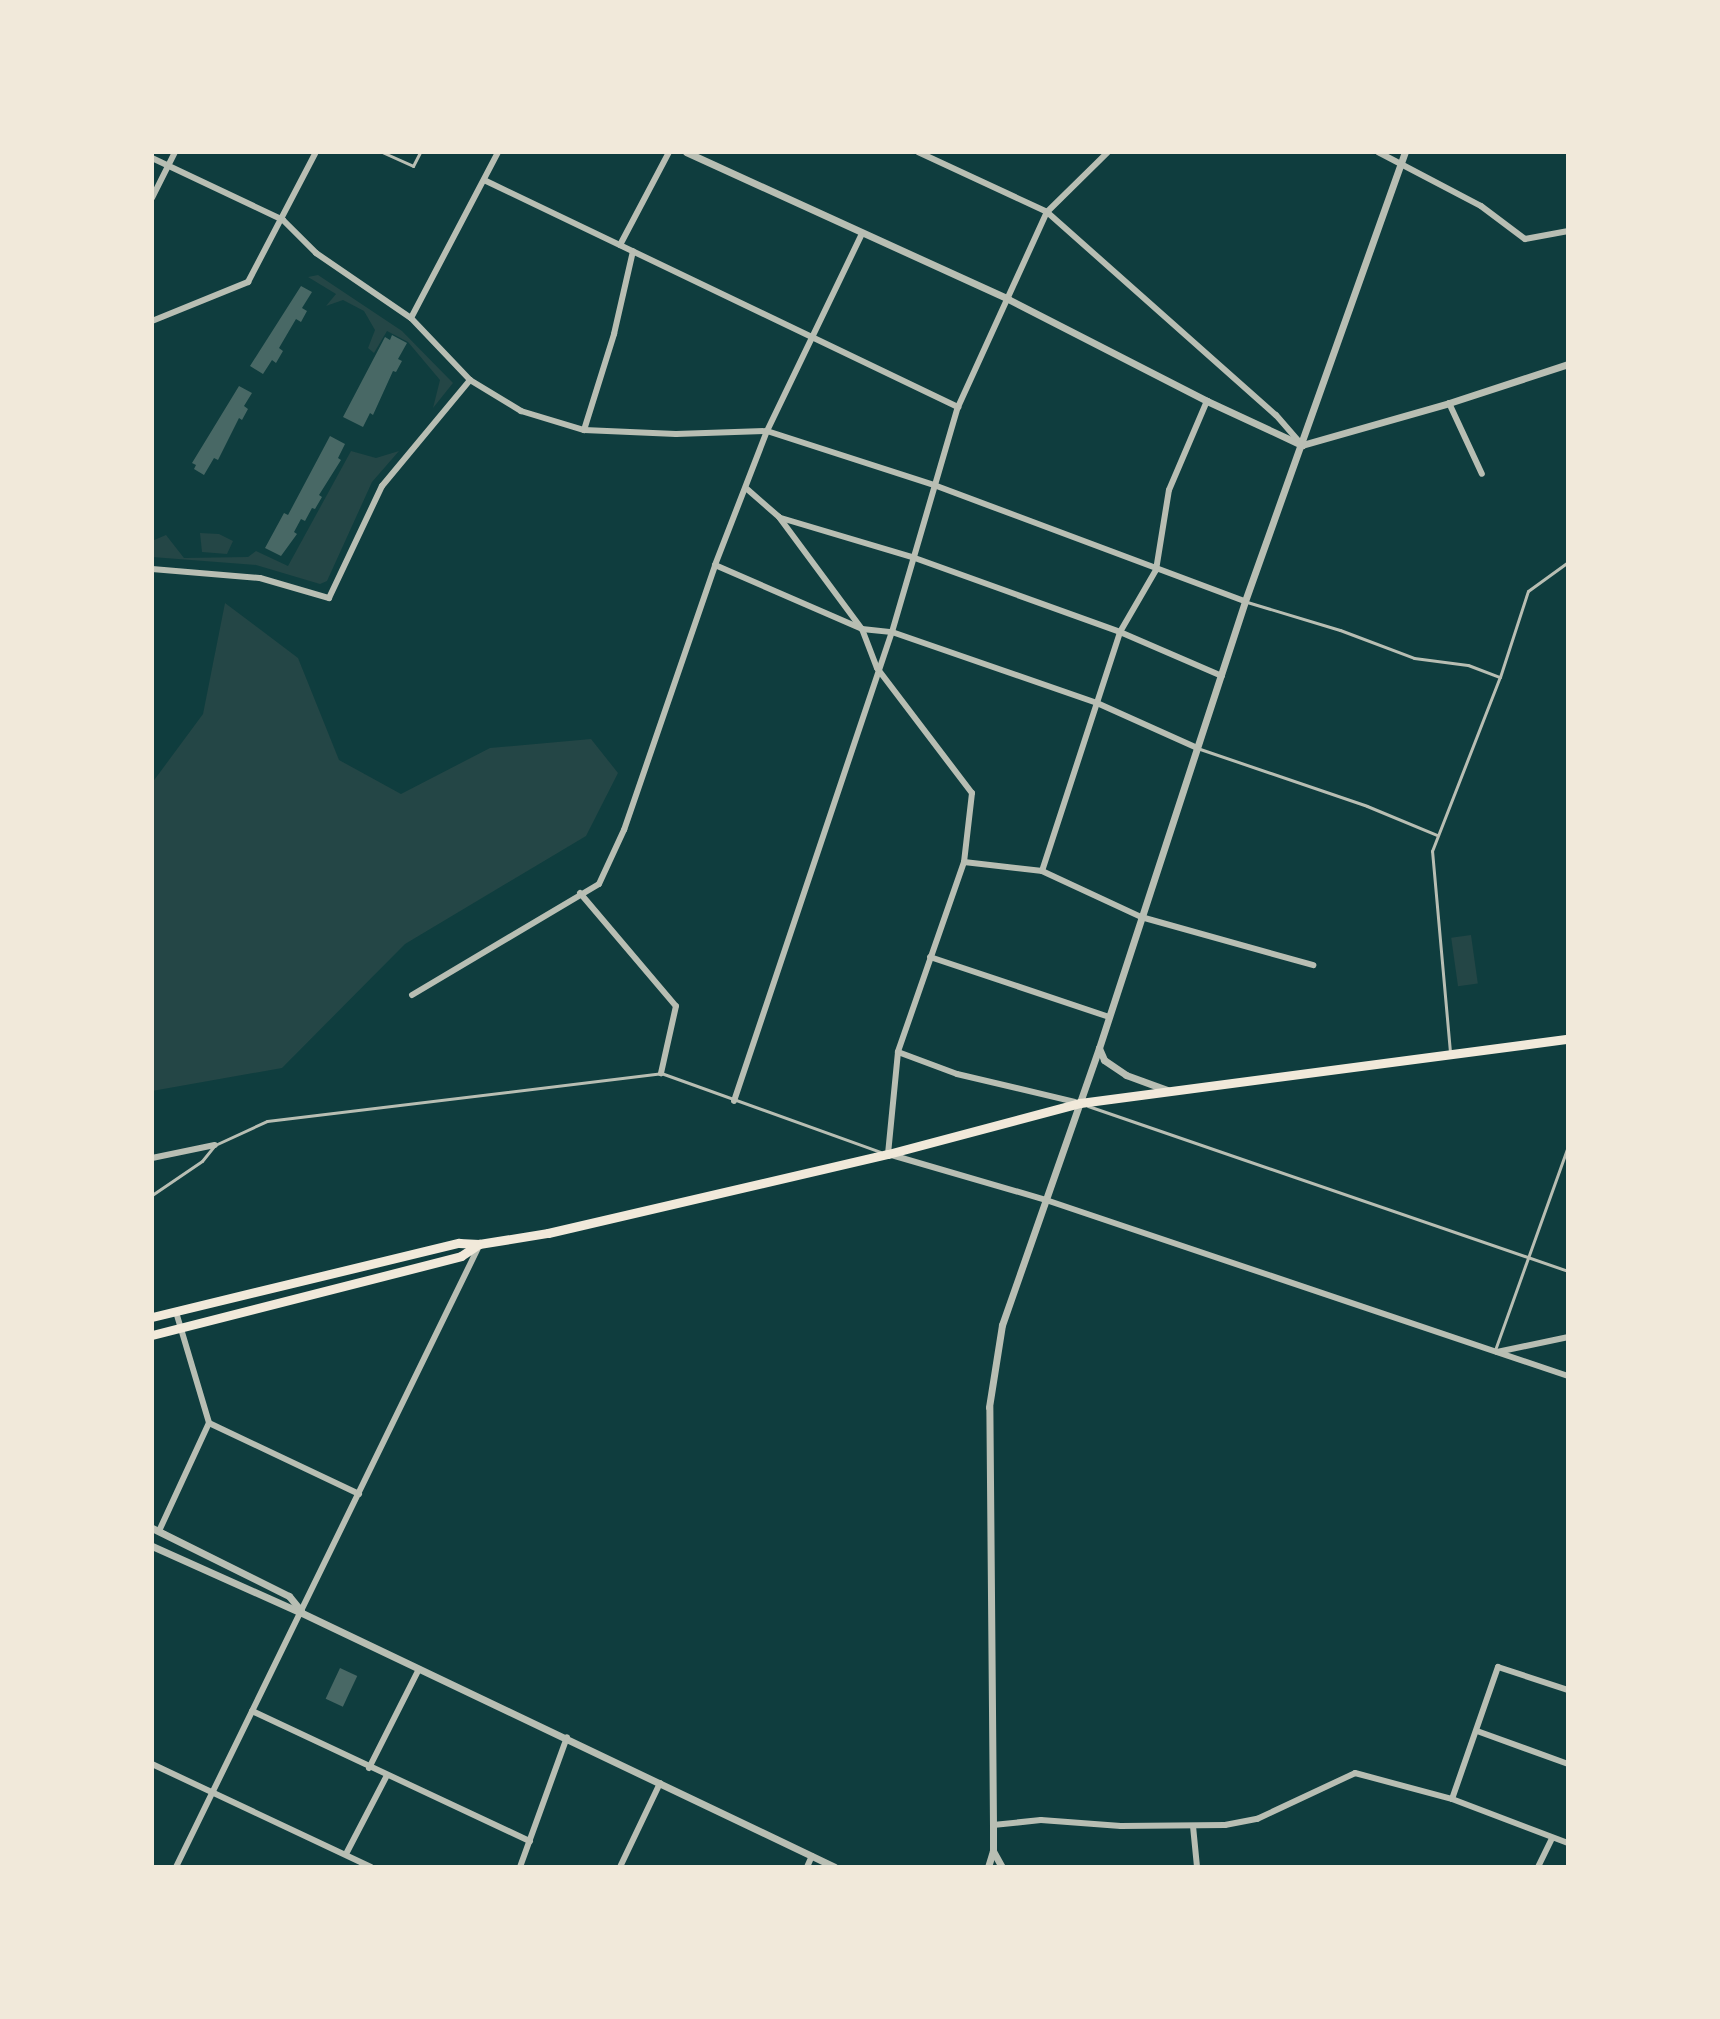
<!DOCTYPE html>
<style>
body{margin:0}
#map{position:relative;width:1720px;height:2019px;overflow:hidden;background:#0f3d3e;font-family:Ubuntu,sans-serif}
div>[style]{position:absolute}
.green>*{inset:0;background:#244646;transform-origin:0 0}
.building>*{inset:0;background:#486865;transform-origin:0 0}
.service>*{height:3px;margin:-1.5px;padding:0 1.5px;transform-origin:1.5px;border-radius:1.5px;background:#b8beb3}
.minor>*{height:6px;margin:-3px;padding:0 3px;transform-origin:3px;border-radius:3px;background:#b8beb3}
.tertiary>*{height:7px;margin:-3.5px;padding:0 3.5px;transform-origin:3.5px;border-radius:3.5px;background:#b8beb3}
.primary>*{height:9px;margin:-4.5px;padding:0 4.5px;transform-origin:4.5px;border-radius:4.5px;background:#f1e9da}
span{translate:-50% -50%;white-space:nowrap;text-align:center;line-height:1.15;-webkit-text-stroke:8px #f1e9da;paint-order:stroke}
.frame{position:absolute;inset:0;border:154px solid #f1e9da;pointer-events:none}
</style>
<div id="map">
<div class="green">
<div style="clip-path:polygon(318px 275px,402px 331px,453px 383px,433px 408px,440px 380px,408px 342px,387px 331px,374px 353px,368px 348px,375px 330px,364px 311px,343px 300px,326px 306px,336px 294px,308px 277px)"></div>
<div style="clip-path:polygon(351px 451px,376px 458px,399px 451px,372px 482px,327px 581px,320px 584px,256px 565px,152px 557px,152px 541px,166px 535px,184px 558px,248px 557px,256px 551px,288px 566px)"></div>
<div style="clip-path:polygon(200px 533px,219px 534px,233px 541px,227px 554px,202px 552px)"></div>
<div style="clip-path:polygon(225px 603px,298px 658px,339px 760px,401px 794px,490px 748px,591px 739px,618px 773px,586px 836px,405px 944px,282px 1068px,152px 1091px,152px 783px,203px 714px)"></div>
<div style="left:1471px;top:935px;width:49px;height:20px;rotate:82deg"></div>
</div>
<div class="building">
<div style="clip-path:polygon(301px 286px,312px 292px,302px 308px,307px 311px,301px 322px,296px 319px,279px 348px,283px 351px,276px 363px,272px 360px,263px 374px,250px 366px)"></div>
<div style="clip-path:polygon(392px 335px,407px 343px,398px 359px,402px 361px,396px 372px,393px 371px,373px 415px,370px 413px,363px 427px,343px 417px,385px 337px,390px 340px)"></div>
<div style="clip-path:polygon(239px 386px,252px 393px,244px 406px,248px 409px,242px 420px,239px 418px,218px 460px,214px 458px,204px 475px,194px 469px,196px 465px,192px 463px)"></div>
<div style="clip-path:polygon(330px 436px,345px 444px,338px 458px,341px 460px,319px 495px,322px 497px,315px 509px,312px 508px,305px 521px,301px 519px,294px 532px,297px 534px,281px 556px,265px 548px,284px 513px,288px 515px)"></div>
<div style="left:340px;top:1668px;width:19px;height:34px;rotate:25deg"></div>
</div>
<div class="service">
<div style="left:382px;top:152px;width:34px;rotate:24deg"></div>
<div style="left:413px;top:166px;width:16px;rotate:-63deg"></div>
<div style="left:1247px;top:602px;width:97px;rotate:16.8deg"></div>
<div style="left:1340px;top:630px;width:79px;rotate:20.7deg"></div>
<div style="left:1414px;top:658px;width:54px;rotate:7.4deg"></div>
<div style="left:1468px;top:665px;width:34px;rotate:21deg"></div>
<div style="left:1200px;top:749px;width:176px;rotate:18.8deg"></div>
<div style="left:1367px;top:806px;width:76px;rotate:22.5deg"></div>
<div style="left:1450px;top:1052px;width:202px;rotate:-95.1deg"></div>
<div style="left:1432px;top:851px;width:187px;rotate:-68.7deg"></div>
<div style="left:1500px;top:677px;width:90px;rotate:-72deg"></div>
<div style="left:1528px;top:591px;width:49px;rotate:-35.9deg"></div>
<div style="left:1088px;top:1106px;width:508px;rotate:18.97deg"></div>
<div style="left:152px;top:1195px;width:60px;rotate:-34.2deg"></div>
<div style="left:202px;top:1161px;width:21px;rotate:-51deg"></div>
<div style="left:215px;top:1145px;width:57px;rotate:-24.8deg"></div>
<div style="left:267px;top:1121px;width:397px;rotate:-6.9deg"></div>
<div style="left:661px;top:1073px;width:233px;rotate:19.8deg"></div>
<div style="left:1495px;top:1350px;width:217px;rotate:-70.3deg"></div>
</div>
<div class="minor">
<div style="left:918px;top:152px;width:142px;rotate:24.9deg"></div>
<div style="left:1047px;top:212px;width:306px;rotate:41.6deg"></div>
<div style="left:1276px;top:415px;width:40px;rotate:49deg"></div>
<div style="left:1378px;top:152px;width:116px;rotate:27.7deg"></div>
<div style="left:1481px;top:206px;width:55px;rotate:36.9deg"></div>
<div style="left:1525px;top:239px;width:44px;rotate:-10.5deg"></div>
<div style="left:152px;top:158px;width:145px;rotate:25.3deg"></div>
<div style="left:283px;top:220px;width:47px;rotate:45deg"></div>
<div style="left:316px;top:253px;width:115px;rotate:34.4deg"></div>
<div style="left:411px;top:318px;width:86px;rotate:46.4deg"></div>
<div style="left:470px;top:380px;width:60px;rotate:31.3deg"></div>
<div style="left:521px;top:411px;width:66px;rotate:16.8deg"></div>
<div style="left:584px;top:430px;width:92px;rotate:2.5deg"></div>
<div style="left:676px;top:434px;width:91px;rotate:-1.9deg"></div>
<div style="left:767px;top:431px;width:176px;rotate:17.9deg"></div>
<div style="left:934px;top:485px;width:332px;rotate:20.5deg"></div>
<div style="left:484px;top:180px;width:526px;rotate:25.59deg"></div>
<div style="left:152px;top:198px;width:51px;rotate:-63.4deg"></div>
<div style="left:620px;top:245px;width:105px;rotate:-62.2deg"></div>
<div style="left:411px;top:318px;width:187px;rotate:-62.3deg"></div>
<div style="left:152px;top:321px;width:104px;rotate:-22.1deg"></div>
<div style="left:248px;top:282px;width:147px;rotate:-62.4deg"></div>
<div style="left:1449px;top:403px;width:78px;rotate:65.1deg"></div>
<div style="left:584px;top:430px;width:101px;rotate:-72.6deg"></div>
<div style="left:614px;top:334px;width:85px;rotate:-77.1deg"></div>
<div style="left:747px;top:489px;width:43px;rotate:41.2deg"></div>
<div style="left:779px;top:517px;width:139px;rotate:53.5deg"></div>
<div style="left:862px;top:629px;width:42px;rotate:69deg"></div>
<div style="left:877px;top:668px;width:157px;rotate:52.8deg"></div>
<div style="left:972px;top:793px;width:69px;rotate:96.6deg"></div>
<div style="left:964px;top:862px;width:201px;rotate:109.2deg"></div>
<div style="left:898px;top:1052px;width:102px;rotate:95.6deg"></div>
<div style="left:888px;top:1154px;width:165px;rotate:16.2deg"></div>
<div style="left:1046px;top:1200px;width:551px;rotate:18.63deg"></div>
<div style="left:781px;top:518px;width:137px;rotate:16.6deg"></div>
<div style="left:912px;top:557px;width:221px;rotate:19.8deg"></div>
<div style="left:1120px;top:632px;width:111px;rotate:23.3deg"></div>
<div style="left:715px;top:565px;width:160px;rotate:23.5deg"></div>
<div style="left:862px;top:629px;width:30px;rotate:6deg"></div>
<div style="left:892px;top:632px;width:217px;rotate:19.1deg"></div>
<div style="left:1097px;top:703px;width:110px;rotate:24.2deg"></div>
<div style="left:152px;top:569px;width:108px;rotate:4.8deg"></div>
<div style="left:260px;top:578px;width:72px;rotate:16.2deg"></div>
<div style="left:329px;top:598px;width:124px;rotate:-64.7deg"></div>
<div style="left:382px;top:486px;width:138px;rotate:-50.3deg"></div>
<div style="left:964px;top:862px;width:79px;rotate:6.6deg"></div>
<div style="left:1042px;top:871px;width:109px;rotate:24.9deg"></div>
<div style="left:1141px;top:917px;width:179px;rotate:15.6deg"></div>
<div style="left:1042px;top:871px;width:251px;rotate:-71.9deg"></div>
<div style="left:1120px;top:632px;width:72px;rotate:-59.9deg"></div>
<div style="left:1156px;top:570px;width:81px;rotate:-80.8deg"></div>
<div style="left:1169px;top:490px;width:97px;rotate:-66.9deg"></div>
<div style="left:580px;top:893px;width:148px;rotate:49.7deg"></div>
<div style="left:676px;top:1006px;width:69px;rotate:102.6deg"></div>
<div style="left:930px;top:957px;width:189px;rotate:18.5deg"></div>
<div style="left:412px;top:995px;width:217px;rotate:-30.7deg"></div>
<div style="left:599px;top:884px;width:60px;rotate:-65.2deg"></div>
<div style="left:624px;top:830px;width:280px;rotate:-71deg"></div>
<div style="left:715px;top:565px;width:144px;rotate:-68.8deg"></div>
<div style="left:767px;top:431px;width:219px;rotate:-64.3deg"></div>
<div style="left:898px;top:1052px;width:63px;rotate:20.4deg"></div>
<div style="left:957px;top:1074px;width:121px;rotate:13.3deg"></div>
<div style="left:734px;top:1101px;width:495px;rotate:-71.4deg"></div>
<div style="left:892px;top:632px;width:234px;rotate:-73.7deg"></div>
<div style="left:958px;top:407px;width:214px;rotate:-65.5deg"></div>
<div style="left:1047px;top:212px;width:86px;rotate:-44.5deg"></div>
<div style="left:152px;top:1158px;width:64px;rotate:-11.7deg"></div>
<div style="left:176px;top:1312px;width:116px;rotate:73.4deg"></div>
<div style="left:1497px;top:1352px;width:73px;rotate:-11.9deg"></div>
<div style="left:209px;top:1423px;width:166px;rotate:25.3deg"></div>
<div style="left:159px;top:1531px;width:119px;rotate:-65.2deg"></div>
<div style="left:252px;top:1711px;width:307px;rotate:25.1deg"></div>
<div style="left:1477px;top:1731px;width:97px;rotate:19.9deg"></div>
<div style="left:152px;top:1764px;width:242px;rotate:25.2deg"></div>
<div style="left:369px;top:1768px;width:111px;rotate:-63.2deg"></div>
<div style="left:1452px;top:1799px;width:140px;rotate:-70.8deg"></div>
<div style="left:1498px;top:1667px;width:74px;rotate:18.2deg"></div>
<div style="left:993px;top:1825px;width:48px;rotate:-5.9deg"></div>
<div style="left:1041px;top:1820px;width:80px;rotate:4.3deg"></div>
<div style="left:1121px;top:1826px;width:104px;rotate:-0.6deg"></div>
<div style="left:1225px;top:1825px;width:33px;rotate:-11deg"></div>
<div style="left:1257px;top:1819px;width:108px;rotate:-25.1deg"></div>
<div style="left:1355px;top:1773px;width:100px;rotate:15deg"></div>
<div style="left:1452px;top:1799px;width:124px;rotate:20.8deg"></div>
<div style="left:1193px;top:1826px;width:41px;rotate:84.4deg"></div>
<div style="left:346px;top:1854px;width:87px;rotate:-62.5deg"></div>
<div style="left:176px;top:1867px;width:689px;rotate:-63.99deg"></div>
<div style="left:520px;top:1867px;width:138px;rotate:-70.1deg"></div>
<div style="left:620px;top:1867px;width:93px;rotate:-64.5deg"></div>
<div style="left:807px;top:1867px;width:12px;rotate:-66deg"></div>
<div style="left:1538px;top:1867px;width:32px;rotate:-64deg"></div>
</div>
<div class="tertiary">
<div style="left:686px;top:152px;width:354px;rotate:24.5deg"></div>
<div style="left:1008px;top:299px;width:224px;rotate:27.1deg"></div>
<div style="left:1207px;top:401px;width:105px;rotate:24.9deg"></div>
<div style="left:1302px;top:445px;width:153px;rotate:-15.9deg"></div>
<div style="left:1449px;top:403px;width:125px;rotate:-18.1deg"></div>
<div style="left:1099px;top:1048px;width:13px;rotate:67deg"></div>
<div style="left:1104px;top:1060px;width:27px;rotate:34deg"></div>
<div style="left:1126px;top:1075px;width:44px;rotate:20.1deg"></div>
<div style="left:152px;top:1528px;width:153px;rotate:26.4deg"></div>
<div style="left:289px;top:1596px;width:19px;rotate:51deg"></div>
<div style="left:152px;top:1546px;width:164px;rotate:24.1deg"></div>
<div style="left:302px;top:1613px;width:590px;rotate:25.48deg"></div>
<div style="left:993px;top:1851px;width:18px;rotate:61deg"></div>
<div style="left:988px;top:1867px;width:17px;rotate:-73deg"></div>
<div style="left:993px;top:1851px;width:26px;rotate:-90deg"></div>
<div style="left:993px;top:1825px;width:418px;rotate:-90.5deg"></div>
<div style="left:989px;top:1407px;width:83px;rotate:-81deg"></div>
<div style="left:1002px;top:1325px;width:293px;rotate:-70.7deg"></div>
<div style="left:1099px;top:1048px;width:470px;rotate:-71.9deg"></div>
<div style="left:1245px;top:601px;width:477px;rotate:-70.4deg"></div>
</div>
<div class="primary">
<div style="left:152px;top:1317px;width:316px;rotate:-13.6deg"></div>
<div style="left:459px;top:1243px;width:20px;rotate:3deg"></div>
<div style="left:479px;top:1244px;width:70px;rotate:-9.1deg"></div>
<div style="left:548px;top:1233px;width:349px;rotate:-13.1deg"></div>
<div style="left:888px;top:1154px;width:199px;rotate:-14.9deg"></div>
<div style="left:1080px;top:1103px;width:492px;rotate:-7.5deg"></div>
<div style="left:152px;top:1335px;width:319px;rotate:-14.3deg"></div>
<div style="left:461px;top:1256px;width:22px;rotate:-34deg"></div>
</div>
<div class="frame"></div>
</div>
